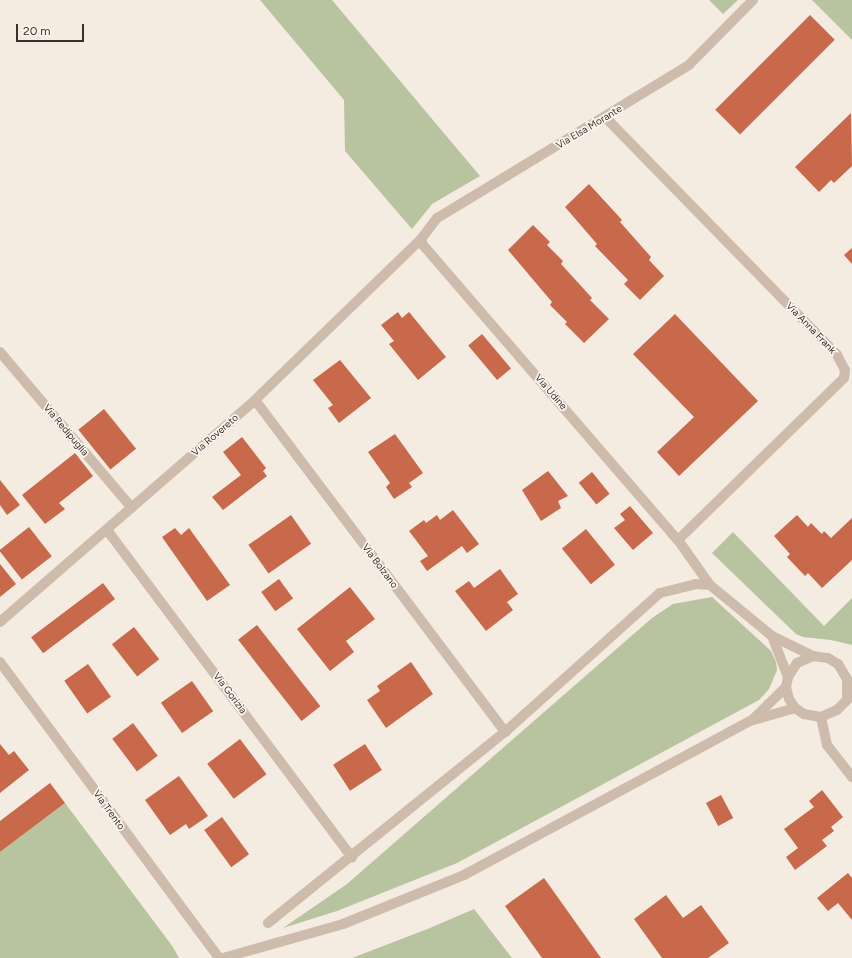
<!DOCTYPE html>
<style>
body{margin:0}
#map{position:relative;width:852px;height:958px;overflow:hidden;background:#f4ebe1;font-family:Figtree,sans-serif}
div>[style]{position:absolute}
.green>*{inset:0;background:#b8c4a0}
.building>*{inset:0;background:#c8694b;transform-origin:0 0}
.minor>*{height:10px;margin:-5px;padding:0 5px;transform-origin:5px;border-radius:5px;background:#cdbbac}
span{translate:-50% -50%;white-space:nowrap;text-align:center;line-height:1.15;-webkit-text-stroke:3.5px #fbf5ee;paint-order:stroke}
.street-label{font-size:10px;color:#3b302b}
.scale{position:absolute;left:16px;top:24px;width:68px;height:18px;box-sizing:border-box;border:2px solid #3b302b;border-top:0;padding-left:5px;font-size:12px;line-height:14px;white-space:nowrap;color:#3b302b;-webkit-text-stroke:3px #fbf5ee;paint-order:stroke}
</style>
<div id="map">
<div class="green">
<div style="clip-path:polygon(260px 0,332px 0,480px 176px,432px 204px,412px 229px,345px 151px,344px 100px)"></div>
<div style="clip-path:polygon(709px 0,738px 0,723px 14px)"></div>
<div style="clip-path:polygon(812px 0,852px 0,852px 40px)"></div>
<div style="clip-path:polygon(733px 532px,824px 626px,852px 598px,852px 645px,831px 640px,803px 637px,796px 634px,712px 553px)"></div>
<div style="clip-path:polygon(712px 597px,771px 651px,776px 662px,777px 670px,769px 689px,759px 700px,457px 863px,337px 911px,283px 928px,347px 884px,652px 618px,673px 604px)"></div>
<div style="clip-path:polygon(65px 803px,173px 947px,179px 958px,0 958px,0 852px)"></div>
<div style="clip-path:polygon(474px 909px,512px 958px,352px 958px,430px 928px)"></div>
</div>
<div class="building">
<div style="left:810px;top:15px;width:35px;height:134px;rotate:45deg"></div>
<div style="clip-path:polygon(851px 113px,852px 166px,834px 183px,831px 180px,819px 192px,795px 167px)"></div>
<div style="clip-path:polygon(589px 184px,622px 220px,620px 222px,651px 257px,649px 260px,664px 276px,640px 300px,624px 284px,628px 280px,595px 246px,597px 244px,565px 207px)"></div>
<div style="clip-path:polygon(533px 225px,550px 242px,547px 245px,563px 261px,561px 264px,592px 298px,590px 300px,609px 319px,584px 343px,565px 324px,567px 322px,550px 305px,552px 302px,508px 250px)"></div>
<div style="clip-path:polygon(852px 248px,852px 264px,844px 255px)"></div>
<div style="clip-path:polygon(398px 312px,402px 318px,409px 312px,446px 357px,418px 380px,389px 344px,394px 341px,381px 325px)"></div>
<div style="clip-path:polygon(675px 314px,758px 401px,679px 476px,657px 452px,694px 417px,633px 354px)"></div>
<div style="left:482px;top:334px;width:45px;height:18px;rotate:50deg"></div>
<div style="clip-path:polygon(340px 360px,371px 398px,339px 423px,328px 408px,333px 405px,313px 380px)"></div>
<div style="left:104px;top:409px;width:51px;height:33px;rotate:51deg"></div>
<div style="clip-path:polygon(395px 434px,423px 473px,409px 483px,412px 487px,394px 499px,386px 487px,390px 483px,368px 452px)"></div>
<div style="clip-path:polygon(242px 437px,266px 468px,263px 471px,267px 476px,223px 510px,212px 497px,241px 475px,223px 452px)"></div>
<div style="clip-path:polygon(75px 453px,93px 476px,59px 503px,65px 509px,45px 524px,22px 495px)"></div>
<div style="clip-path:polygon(548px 471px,568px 496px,558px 501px,561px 508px,541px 521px,522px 490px)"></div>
<div style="left:592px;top:472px;width:28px;height:17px;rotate:51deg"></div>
<div style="clip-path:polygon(0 480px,20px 505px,7px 515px,0 505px)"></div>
<div style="clip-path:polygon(630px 506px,653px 533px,633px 550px,614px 528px,625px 520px,620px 514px)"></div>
<div style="clip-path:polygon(453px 510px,479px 544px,467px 553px,462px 546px,427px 571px,420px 561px,428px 556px,409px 531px,424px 520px,426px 523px,437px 515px,440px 520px)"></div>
<div style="left:291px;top:515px;width:35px;height:52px;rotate:55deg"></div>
<div style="clip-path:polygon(797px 515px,808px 527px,811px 523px,822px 534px,824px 531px,831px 538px,852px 518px,852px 560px,822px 588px,808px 573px,805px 576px,787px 557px,790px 554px,774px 536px)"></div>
<div style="left:29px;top:527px;width:37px;height:38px;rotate:52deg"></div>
<div style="clip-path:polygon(175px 528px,181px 535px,189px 528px,230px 585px,207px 601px,162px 537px)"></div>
<div style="left:586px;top:529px;width:46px;height:31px;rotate:51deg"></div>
<div style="clip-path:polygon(0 564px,16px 584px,0 597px)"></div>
<div style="clip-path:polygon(500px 569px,518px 594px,507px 602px,513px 610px,486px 631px,455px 591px,469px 581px,474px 588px)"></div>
<div style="left:279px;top:579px;width:24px;height:22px;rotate:54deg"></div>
<div style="left:103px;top:583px;width:20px;height:90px;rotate:53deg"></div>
<div style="clip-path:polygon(350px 587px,375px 619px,346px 641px,354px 652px,330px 671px,297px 629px)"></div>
<div style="left:257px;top:625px;width:103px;height:24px;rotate:52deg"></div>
<div style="left:134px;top:627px;width:41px;height:28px;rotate:52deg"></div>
<div style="clip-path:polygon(411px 662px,433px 694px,386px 728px,367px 700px,380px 691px,377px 686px)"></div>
<div style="left:88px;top:664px;width:40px;height:29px;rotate:55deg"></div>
<div style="left:192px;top:681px;width:37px;height:38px;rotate:55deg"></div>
<div style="left:133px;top:723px;width:41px;height:26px;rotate:53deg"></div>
<div style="left:240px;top:739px;width:44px;height:41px;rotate:53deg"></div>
<div style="clip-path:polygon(0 744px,9px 755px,14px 751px,29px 770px,0 793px)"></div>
<div style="left:365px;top:744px;width:31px;height:38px;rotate:57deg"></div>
<div style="clip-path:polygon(179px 776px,208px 816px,189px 829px,186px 824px,170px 835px,145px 800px)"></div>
<div style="clip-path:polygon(50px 783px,65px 803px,0 852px,0 821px)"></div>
<div style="clip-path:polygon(822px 790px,843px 817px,831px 827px,834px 831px,822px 840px,827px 846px,795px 870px,786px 857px,798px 848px,784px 829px,814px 807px,809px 801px)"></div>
<div style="left:721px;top:795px;width:26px;height:17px;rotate:62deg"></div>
<div style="left:222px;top:817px;width:46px;height:22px;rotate:54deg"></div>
<div style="clip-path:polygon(848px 873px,852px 878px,852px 920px,838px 903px,828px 911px,817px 898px)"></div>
<div style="clip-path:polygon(544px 878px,601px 958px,542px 958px,505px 906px)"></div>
<div style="clip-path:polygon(666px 895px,683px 918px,701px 905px,729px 943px,708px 958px,662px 958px,634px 919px)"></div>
</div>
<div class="minor">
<div style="left:753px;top:0;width:91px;rotate:134.6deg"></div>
<div style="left:689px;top:65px;width:295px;rotate:148.7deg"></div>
<div style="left:437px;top:218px;width:26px;rotate:127deg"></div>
<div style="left:421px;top:239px;width:6px;rotate:72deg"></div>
<div style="left:423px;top:245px;width:390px;rotate:49.2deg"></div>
<div style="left:678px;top:540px;width:55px;rotate:54.6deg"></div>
<div style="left:710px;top:585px;width:80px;rotate:39.4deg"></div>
<div style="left:772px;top:636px;width:46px;rotate:26deg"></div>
<div style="left:813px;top:656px;width:15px;rotate:8deg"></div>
<div style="left:828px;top:658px;width:12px;rotate:31deg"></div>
<div style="left:838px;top:664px;width:17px;rotate:59deg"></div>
<div style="left:847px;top:679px;width:18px;rotate:90deg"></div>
<div style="left:605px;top:117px;width:332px;rotate:45.7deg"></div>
<div style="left:837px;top:355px;width:17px;rotate:62deg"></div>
<div style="left:845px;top:370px;width:8px;rotate:97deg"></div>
<div style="left:844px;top:378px;width:232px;rotate:135.7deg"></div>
<div style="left:0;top:352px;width:204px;rotate:49.8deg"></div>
<div style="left:255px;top:400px;width:416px;rotate:53deg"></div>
<div style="left:107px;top:530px;width:409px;rotate:53.2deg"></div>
<div style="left:0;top:622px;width:338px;rotate:-41deg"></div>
<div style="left:255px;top:400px;width:231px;rotate:-44.1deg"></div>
<div style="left:772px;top:636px;width:44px;rotate:68.7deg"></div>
<div style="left:813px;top:656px;width:17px;rotate:156deg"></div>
<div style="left:797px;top:663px;width:17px;rotate:123deg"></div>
<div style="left:788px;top:677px;width:10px;rotate:101deg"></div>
<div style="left:786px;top:687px;width:12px;rotate:76deg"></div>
<div style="left:789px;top:699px;width:11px;rotate:56deg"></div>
<div style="left:795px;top:708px;width:11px;rotate:34deg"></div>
<div style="left:804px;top:714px;width:17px;rotate:10deg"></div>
<div style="left:821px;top:717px;width:17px;rotate:-24deg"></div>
<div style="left:837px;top:710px;width:21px;rotate:-45deg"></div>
<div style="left:0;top:662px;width:368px;rotate:53.5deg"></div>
<div style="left:821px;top:717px;width:29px;rotate:78deg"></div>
<div style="left:827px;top:745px;width:41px;rotate:52deg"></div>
<div style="left:752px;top:720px;width:47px;rotate:-44.1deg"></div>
<div style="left:268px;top:923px;width:304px;rotate:-38.9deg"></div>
<div style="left:505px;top:732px;width:208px;rotate:-41.9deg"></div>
<div style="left:660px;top:593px;width:36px;rotate:-14deg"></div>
<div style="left:695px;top:584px;width:15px;rotate:4deg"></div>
<div style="left:223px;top:958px;width:125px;rotate:-15.8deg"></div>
<div style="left:343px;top:924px;width:131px;rotate:-22deg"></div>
<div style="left:464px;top:875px;width:325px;rotate:-28.3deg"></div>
<div style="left:750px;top:721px;width:47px;rotate:-16.1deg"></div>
</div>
<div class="street-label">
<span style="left:589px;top:127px;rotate:-31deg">Via Elsa Morante</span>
<span style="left:811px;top:328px;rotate:46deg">Via Anna Frank</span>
<span style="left:551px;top:392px;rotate:49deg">Via Udine</span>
<span style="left:66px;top:430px;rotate:50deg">Via Redipuglia</span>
<span style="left:215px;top:435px;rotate:-41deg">Via Rovereto</span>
<span style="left:380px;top:566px;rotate:53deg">Via Bolzano</span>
<span style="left:230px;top:693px;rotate:53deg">Via Gorizia</span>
<span style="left:109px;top:810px;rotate:54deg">Via Trento</span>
</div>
<div class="scale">20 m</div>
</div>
